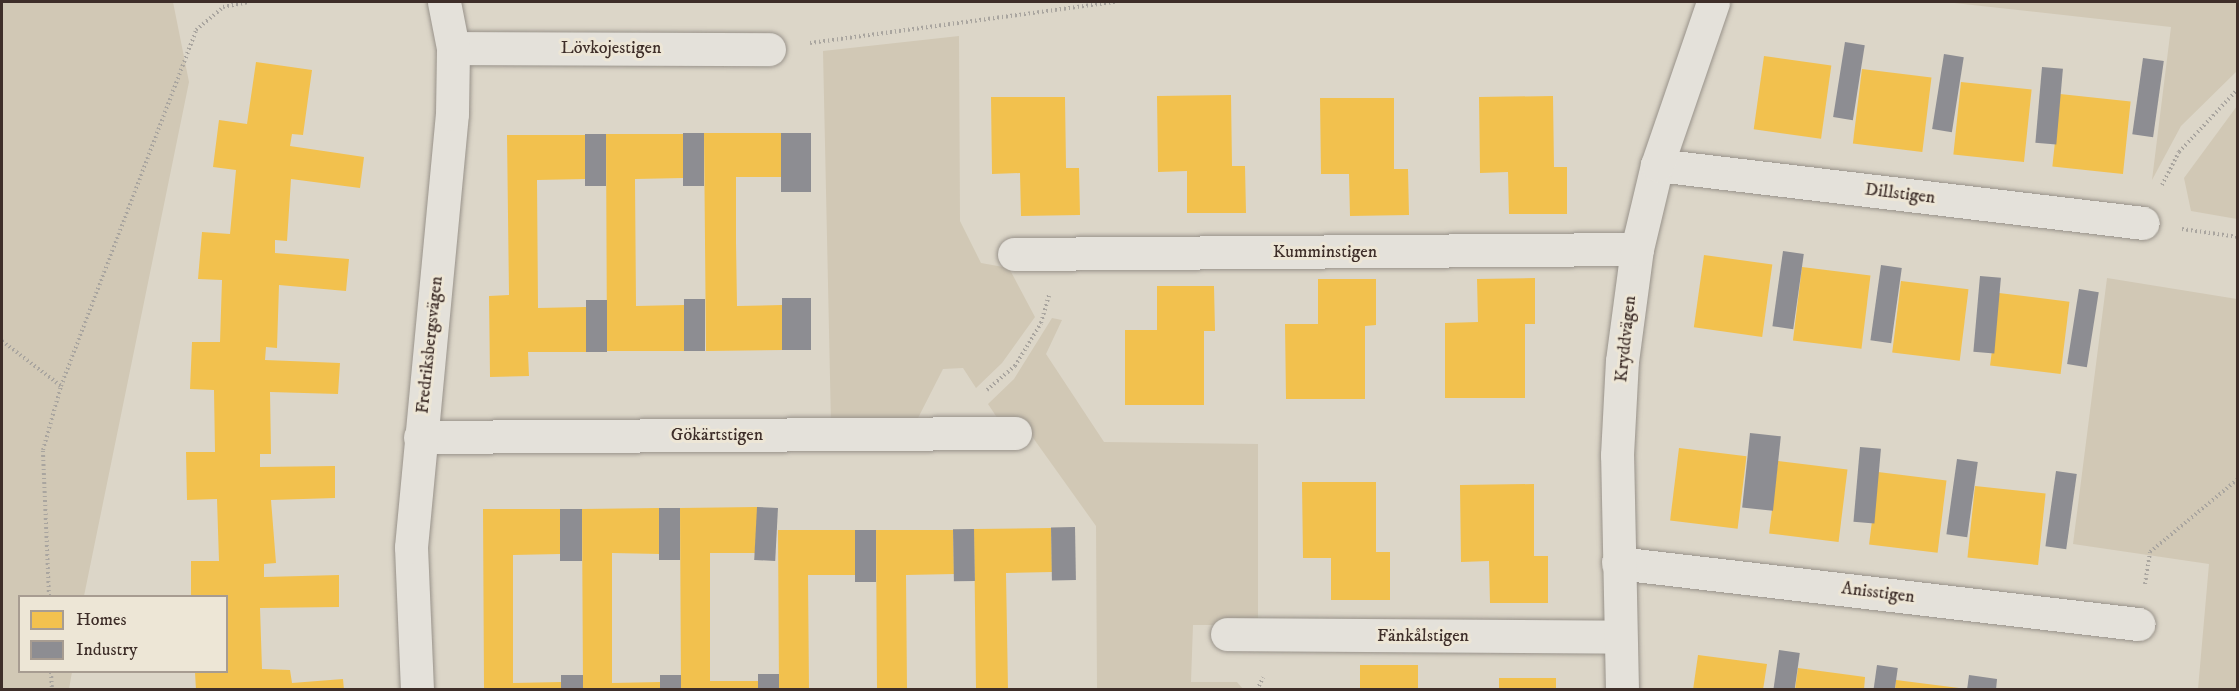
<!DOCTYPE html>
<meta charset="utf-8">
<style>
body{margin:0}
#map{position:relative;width:2239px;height:691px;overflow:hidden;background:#dcd6c8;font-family:"IM FELL DW Pica",serif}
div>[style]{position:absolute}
.green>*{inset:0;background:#d1c8b5}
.homes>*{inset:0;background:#f2c14e;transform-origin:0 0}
.industry>*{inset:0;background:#8d8d92;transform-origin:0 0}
.path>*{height:4px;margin-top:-2px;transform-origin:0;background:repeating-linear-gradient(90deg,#a9a59f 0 1.5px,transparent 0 4.5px)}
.roads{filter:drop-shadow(0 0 2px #98928a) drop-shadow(0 0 2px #98928a)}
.street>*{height:33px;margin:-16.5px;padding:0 16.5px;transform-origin:16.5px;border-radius:16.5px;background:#e4e1da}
span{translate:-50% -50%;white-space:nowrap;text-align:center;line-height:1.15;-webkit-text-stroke:6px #ede6d6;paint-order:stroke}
.street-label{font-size:18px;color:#3e2e29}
.frame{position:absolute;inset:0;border:3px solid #3e2e29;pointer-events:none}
.legend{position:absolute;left:18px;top:595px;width:210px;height:78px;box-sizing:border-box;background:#ede6d6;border:2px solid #a79c91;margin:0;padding:8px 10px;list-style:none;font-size:18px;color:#3e2e29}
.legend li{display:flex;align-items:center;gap:12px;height:30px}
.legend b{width:30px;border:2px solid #a79c91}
</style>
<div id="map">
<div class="green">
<div style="clip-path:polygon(2px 2px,173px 2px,189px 82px,84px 596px,20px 596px,20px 672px,72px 672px,69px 689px,2px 689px)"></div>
<div style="clip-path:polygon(1945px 2px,2237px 2px,2237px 71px,2181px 126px,2152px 180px,2171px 27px)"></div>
<div style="clip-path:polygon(959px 36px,960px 221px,981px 263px,1009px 268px,1035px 317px,1002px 363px,976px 388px,963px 368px,943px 369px,917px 420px,831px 424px,823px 51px)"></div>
<div style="clip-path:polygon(2237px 106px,2237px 219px,2191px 211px,2184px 178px)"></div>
<div style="clip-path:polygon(2107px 278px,2237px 299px,2237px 689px,2198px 689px,2209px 564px,2073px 544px)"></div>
<div style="clip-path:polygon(1052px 318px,1062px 320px,1046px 354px,1104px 442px,1258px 444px,1258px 625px,1193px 625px,1191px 682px,1237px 682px,1243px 689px,1097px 689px,1096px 526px,1021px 421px,1000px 422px,988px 404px,1014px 379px)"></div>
</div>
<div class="homes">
<div style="left:1764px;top:56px;width:68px;height:74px;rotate:8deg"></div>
<div style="clip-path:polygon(256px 62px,312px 70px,303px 135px,292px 134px,290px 146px,364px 157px,360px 188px,291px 179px,287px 241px,275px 240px,275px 253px,349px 259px,346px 291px,279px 285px,277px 348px,266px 347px,265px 360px,340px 363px,338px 394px,270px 392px,271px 454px,260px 454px,260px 467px,335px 466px,335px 498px,271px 500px,276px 563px,264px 564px,264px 577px,339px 575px,339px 607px,260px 608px,262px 669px,290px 670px,292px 683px,343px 679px,344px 690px,196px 690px,195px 672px,226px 672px,226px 596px,191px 596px,191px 561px,219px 561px,217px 499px,187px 500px,186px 452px,215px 452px,214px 390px,190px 389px,192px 342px,220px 342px,222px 280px,198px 279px,202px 232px,230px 234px,236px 170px,213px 167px,219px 120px,247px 124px)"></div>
<div style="left:1862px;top:69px;width:70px;height:75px;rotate:7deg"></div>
<div style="left:1961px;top:82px;width:71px;height:73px;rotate:6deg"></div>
<div style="left:2060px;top:94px;width:71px;height:73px;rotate:6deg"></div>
<div style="clip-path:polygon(1231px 95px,1232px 166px,1245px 166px,1246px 213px,1187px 213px,1187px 171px,1158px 172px,1157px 96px)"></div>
<div style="clip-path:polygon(1553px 96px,1554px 167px,1567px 167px,1567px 214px,1509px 214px,1508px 172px,1480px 173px,1479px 97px)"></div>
<div style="clip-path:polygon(991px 97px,1065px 97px,1066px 168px,1079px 168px,1080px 215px,1021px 216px,1020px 173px,992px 174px)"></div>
<div style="clip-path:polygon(1320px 98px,1394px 98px,1394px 169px,1408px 169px,1409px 215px,1350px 216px,1349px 174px,1321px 174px)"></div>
<div style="clip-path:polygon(704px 133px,781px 133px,781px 177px,736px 177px,736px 242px,737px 306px,782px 305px,783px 350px,706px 351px)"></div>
<div style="clip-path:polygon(606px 134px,683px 134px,683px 178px,635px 179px,636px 306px,684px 305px,684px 351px,607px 351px)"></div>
<div style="clip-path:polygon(507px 135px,585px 135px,585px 179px,537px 180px,538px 308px,586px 307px,586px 352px,528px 352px,529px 376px,490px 377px,489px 296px,509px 295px)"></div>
<div style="left:1704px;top:255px;width:69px;height:73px;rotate:8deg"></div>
<div style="left:1802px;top:267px;width:69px;height:74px;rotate:7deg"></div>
<div style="clip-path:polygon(1535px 278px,1535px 324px,1525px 324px,1525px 398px,1445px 398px,1445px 323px,1478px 322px,1477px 279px)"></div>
<div style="clip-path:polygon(1318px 279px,1376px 279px,1376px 325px,1365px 326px,1365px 399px,1286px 399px,1285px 324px,1318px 324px)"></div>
<div style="left:1901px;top:281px;width:68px;height:72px;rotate:7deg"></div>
<div style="clip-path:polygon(1157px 286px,1214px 286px,1215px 331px,1204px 331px,1204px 405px,1125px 405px,1125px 330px,1157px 330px)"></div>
<div style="left:1999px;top:293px;width:71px;height:73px;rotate:7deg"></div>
<div style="left:1679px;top:448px;width:68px;height:73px;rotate:7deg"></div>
<div style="left:1778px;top:461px;width:70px;height:73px;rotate:7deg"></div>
<div style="left:1878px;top:472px;width:69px;height:73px;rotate:7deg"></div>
<div style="clip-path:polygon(1302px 482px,1376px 482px,1376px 552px,1390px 552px,1390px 600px,1331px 600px,1331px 558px,1303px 558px)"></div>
<div style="clip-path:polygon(1534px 484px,1534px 556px,1548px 556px,1548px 603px,1490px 603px,1489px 561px,1461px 562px,1460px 485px)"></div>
<div style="left:1975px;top:486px;width:71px;height:72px;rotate:6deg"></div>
<div style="clip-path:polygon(757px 507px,757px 553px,710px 553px,710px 681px,758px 681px,758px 690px,681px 690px,680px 508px)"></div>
<div style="clip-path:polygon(659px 508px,660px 554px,612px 553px,612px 683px,660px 682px,660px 690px,583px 690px,582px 509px)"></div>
<div style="clip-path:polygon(483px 509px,560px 509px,560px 554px,513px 555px,513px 683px,561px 682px,561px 690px,484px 690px)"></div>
<div style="clip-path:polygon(1051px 528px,1052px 572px,1006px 573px,1008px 690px,976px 690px,974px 529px)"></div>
<div style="clip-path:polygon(778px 530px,855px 530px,855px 575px,808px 575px,809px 690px,779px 690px)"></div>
<div style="clip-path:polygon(876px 530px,953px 530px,954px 574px,906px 575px,907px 690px,877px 690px)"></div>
<div style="clip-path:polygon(1698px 655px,1767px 664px,1763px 690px,1693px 690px)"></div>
<div style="left:1360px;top:665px;width:58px;height:25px"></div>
<div style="clip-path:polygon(1798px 668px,1865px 677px,1864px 690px,1795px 690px)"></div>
<div style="left:1499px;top:678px;width:57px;height:12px"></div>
<div style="clip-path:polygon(1896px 680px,1959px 688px,1959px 690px,1895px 690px)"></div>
</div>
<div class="industry">
<div style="left:1845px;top:42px;width:20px;height:76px;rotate:9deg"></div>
<div style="left:1944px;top:54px;width:20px;height:76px;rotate:9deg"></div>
<div style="left:2143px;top:58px;width:21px;height:77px;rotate:8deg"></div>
<div style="left:2042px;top:67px;width:21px;height:76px;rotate:5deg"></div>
<div style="left:704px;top:133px;width:53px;height:21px;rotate:90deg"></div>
<div style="left:781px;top:133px;width:30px;height:59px"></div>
<div style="left:606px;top:134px;width:52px;height:21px;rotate:90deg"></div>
<div style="left:1783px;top:251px;width:21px;height:76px;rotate:8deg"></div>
<div style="left:1881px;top:265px;width:21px;height:76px;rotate:8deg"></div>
<div style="left:1980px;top:276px;width:21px;height:76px;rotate:5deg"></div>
<div style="left:2079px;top:289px;width:20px;height:76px;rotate:9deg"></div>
<div style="left:782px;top:298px;width:29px;height:52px"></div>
<div style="left:684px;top:299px;width:21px;height:52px"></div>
<div style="left:586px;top:300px;width:21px;height:52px"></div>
<div style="left:1750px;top:433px;width:31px;height:75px;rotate:6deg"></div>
<div style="left:1860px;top:447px;width:21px;height:75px;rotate:5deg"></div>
<div style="left:1957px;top:459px;width:21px;height:76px;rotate:8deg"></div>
<div style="left:2056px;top:471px;width:21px;height:76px;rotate:8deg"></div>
<div style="left:757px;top:507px;width:21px;height:53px;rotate:3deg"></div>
<div style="left:659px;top:508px;width:21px;height:52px"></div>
<div style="left:560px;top:509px;width:22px;height:52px"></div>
<div style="left:1075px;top:527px;width:53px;height:24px;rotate:89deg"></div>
<div style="left:974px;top:529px;width:52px;height:21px;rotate:89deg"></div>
<div style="left:855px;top:530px;width:21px;height:52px"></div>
<div style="left:1779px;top:650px;width:21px;height:40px;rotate:8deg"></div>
<div style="left:1877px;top:665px;width:21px;height:25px;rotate:8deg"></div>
<div style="left:758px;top:674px;width:21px;height:16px"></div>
<div style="left:561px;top:675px;width:22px;height:15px"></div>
<div style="left:660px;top:675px;width:21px;height:15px"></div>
<div style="clip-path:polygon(1969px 675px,1997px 679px,1996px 690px,1967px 690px)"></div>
</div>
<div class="path">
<div style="left:810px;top:43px;width:308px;rotate:-7.7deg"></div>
<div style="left:2162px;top:185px;width:37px;rotate:-63deg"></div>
<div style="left:2179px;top:152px;width:86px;rotate:-46.9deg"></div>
<div style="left:2182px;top:229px;width:57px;rotate:8.1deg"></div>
<div style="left:2px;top:341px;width:74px;rotate:37.3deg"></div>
<div style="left:987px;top:390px;width:37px;rotate:-41deg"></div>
<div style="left:1015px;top:366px;width:50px;rotate:-58.8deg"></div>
<div style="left:1041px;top:323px;width:29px;rotate:-74deg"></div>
<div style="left:2145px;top:584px;width:32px;rotate:-81deg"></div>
<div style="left:2150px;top:552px;width:114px;rotate:-39.7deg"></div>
<div style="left:49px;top:596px;width:146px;rotate:-92.4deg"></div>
<div style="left:43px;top:450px;width:66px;rotate:-74.3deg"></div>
<div style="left:61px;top:386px;width:381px;rotate:-69.2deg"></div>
<div style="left:196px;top:30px;width:35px;rotate:-40deg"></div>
<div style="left:223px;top:7px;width:26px;rotate:-11deg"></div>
<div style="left:51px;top:672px;width:18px;rotate:87deg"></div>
<div style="left:1257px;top:690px;width:14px;rotate:-65deg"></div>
</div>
<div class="roads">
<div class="street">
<div style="left:453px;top:48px;width:316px;rotate:0.2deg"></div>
<div style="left:1657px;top:165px;width:489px;rotate:6.8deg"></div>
<div style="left:1014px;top:254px;width:623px;rotate:-0.46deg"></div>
<div style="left:420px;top:437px;width:595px;rotate:-0.39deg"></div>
<div style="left:1618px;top:563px;width:524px;rotate:6.69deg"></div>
<div style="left:1227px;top:634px;width:392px;rotate:0.4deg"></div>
<div style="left:417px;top:690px;width:143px;rotate:-92.4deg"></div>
<div style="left:411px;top:547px;width:435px;rotate:-84.6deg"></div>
<div style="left:452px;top:114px;width:66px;rotate:-89.1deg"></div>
<div style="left:453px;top:48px;width:47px;rotate:-101.1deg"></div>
<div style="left:1622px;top:690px;width:235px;rotate:-91.2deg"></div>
<div style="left:1617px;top:455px;width:94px;rotate:-87deg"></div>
<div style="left:1622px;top:361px;width:113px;rotate:-82.4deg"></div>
<div style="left:1637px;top:249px;width:86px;rotate:-76.6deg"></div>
<div style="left:1657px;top:165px;width:172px;rotate:-71deg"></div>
</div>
</div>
<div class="street-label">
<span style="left:611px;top:48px">Lövkojestigen</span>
<span style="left:1900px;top:194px;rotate:7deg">Dillstigen</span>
<span style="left:1325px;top:252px">Kumminstigen</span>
<span style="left:1626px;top:339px;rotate:-84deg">Kryddvägen</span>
<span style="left:430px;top:345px;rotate:-84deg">Fredriksbergsvägen</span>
<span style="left:717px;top:435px">Gökärtstigen</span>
<span style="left:1878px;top:593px;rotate:7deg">Anisstigen</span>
<span style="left:1423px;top:636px">Fänkålstigen</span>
</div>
<div class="frame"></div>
<ul class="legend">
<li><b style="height:16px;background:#f2c14e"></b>Homes</li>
<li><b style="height:16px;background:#8d8d92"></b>Industry</li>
</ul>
</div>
